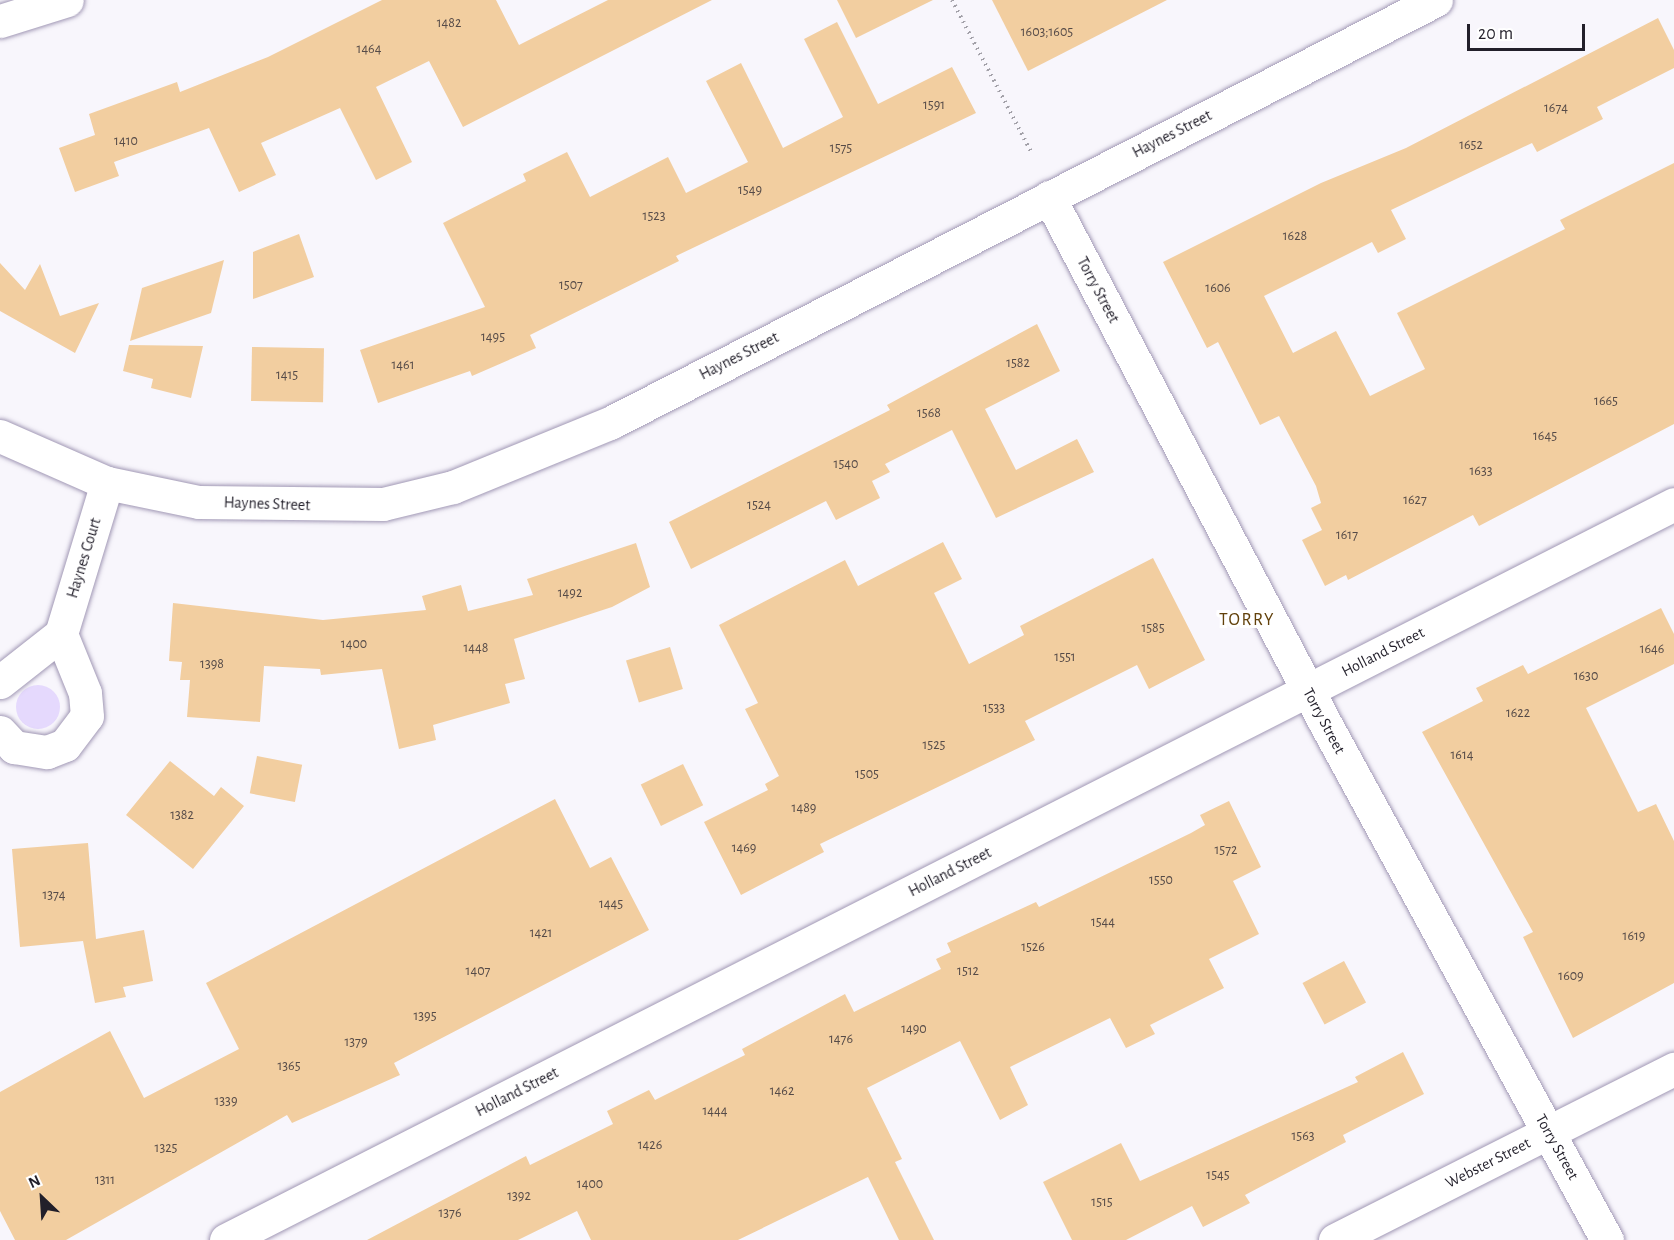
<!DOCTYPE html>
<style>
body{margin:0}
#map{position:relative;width:1674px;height:1240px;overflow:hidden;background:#f8f6fc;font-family:"Alegreya Sans",sans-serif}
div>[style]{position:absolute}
.green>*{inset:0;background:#e5d9fd}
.round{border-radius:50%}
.building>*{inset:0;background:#f2cea0;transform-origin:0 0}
.path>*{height:4px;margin-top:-2px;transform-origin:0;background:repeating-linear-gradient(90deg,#a2a0a8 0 1.5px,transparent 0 6px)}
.roads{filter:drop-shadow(0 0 2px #a198b5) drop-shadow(0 0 2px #a198b5)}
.minor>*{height:33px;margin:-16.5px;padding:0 16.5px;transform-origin:16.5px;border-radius:16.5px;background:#fff}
span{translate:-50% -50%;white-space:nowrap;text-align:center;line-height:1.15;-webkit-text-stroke:6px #fff;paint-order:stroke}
.number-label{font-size:14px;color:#564b48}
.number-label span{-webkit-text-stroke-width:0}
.street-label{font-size:16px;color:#221f2a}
.neighbourhood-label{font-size:18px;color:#62410b;letter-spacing:1.5px}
.north{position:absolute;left:12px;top:1168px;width:60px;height:60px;-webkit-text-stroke:4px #fff;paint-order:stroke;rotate:335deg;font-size:16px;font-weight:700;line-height:24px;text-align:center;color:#221f2a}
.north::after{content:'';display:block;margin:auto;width:21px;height:27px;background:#221f2a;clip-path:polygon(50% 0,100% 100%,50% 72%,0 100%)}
.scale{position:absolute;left:1467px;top:24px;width:118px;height:27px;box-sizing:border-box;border:3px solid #221f2a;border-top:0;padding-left:8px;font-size:18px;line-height:21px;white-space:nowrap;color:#221f2a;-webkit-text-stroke:4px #fff;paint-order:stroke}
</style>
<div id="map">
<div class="green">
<div class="round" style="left:16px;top:685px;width:44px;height:44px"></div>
</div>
<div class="building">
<div style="clip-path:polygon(382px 0,496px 0,519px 45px,608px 0,712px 0,463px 127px,429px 61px,376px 87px,412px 162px,376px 180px,340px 108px,261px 143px,276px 175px,239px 192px,209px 128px,114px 162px,119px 176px,75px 192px,59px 148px,95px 135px,89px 114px,177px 82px,180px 92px,268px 57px)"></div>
<div style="clip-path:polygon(837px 0,933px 0,856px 38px)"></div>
<div style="clip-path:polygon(992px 0,1167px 0,1028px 71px)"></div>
<div style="clip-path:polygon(1658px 18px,1674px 50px,1674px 68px,1597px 107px,1603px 119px,1537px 152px,1532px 143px,1391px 210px,1406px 239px,1378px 253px,1372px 242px,1264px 296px,1293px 353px,1336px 331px,1370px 396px,1425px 369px,1397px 313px,1565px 229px,1560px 220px,1674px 163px,1674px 424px,1479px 526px,1473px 515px,1348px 580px,1346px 575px,1325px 586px,1302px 540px,1322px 530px,1311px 508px,1321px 503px,1316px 486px,1279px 416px,1260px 425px,1218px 342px,1207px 348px,1163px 262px,1321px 183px,1406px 148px)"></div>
<div style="clip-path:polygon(837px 22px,878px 104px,952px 67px,976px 113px,676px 256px,679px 261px,530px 335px,536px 348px,472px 376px,470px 371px,378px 403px,360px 350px,485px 307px,443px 223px,526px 181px,523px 174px,567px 152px,590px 197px,668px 157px,686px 193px,748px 162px,706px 81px,741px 63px,783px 148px,843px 117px,804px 39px)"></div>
<div style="clip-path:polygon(299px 234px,314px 277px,253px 299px,253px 252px)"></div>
<div style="clip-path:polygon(224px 260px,211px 313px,130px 341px,142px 288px)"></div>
<div style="clip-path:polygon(0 263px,25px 290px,40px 264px,60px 316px,99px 303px,75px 353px,0 311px)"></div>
<div style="clip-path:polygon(1037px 324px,1060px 371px,985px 409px,1016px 470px,1077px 439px,1094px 472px,996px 518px,952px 430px,885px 464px,890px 472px,872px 481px,880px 498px,836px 520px,826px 501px,691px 569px,669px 522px,890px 410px,887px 405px)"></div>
<div style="clip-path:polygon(129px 345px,203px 346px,191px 398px,151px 388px,153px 379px,123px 371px)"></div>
<div style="left:252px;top:347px;width:72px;height:54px;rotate:1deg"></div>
<div style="clip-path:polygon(943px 542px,962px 579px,934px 593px,969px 664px,1024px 635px,1020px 626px,1153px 558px,1205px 660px,1149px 689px,1137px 665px,1025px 721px,1035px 740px,820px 844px,824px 852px,741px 895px,704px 822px,768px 790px,765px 784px,779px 776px,745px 709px,758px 703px,719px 625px,845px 560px,858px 586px)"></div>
<div style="clip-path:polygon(636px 543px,650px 587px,612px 607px,514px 639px,525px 679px,505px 684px,510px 703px,433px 725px,436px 740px,399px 749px,382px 669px,321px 675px,320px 669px,264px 666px,260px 722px,187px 717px,190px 680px,180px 680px,182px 662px,169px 661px,173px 603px,323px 620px,426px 610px,422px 596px,461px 585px,468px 611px,533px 595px,527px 579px)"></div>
<div style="clip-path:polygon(1661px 608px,1674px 634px,1674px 664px,1586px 708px,1638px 812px,1656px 804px,1674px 841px,1674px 983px,1573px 1038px,1523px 937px,1533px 932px,1422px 732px,1483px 701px,1476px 688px,1523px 665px,1528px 674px)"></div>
<div style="left:670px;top:647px;width:44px;height:46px;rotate:73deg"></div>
<div style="left:257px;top:756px;width:46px;height:38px;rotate:11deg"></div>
<div style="clip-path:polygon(170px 761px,214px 796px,221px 787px,244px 806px,193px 869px,126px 815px)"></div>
<div style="left:683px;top:764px;width:46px;height:47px;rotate:64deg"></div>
<div style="clip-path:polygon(555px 799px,590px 868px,611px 857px,649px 930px,394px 1063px,400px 1075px,292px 1123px,287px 1115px,66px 1240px,15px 1240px,0 1211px,0 1092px,110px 1031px,144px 1098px,239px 1049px,206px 983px)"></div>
<div style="clip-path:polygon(1229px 801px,1261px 867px,1233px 881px,1259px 934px,1209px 959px,1224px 988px,1150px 1025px,1155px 1034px,1126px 1048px,1110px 1018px,1010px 1067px,1028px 1105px,1000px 1120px,960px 1041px,867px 1088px,902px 1159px,895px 1162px,934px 1240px,899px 1240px,868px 1177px,738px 1240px,591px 1240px,577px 1211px,518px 1240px,367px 1240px,526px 1156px,530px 1165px,613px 1124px,607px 1111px,649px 1090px,655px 1100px,745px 1055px,742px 1049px,845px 994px,854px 1012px,941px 969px,936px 959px,951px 952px,947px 943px,1036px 902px,1039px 907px,1191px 833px,1205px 825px,1200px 815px)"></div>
<div style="clip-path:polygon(88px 843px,96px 939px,144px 930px,153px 981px,123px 987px,126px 997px,95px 1003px,83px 941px,20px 947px,12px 849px)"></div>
<div style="left:1344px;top:961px;width:47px;height:47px;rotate:62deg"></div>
<div style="clip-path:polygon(1403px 1052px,1424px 1094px,1343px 1135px,1346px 1142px,1245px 1195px,1250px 1203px,1203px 1227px,1192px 1206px,1126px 1240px,1072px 1240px,1043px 1182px,1121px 1143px,1140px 1181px,1358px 1082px,1355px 1077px)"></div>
</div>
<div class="path">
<div style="left:952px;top:0;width:171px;rotate:62.5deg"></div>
</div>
<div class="roads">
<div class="minor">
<div style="left:0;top:21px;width:70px;rotate:-17.4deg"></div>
<div style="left:1049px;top:197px;width:594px;rotate:62.31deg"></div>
<div style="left:1325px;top:723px;width:589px;rotate:61.39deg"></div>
<div style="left:0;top:436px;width:117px;rotate:23.7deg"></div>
<div style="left:107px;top:483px;width:94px;rotate:11.7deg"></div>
<div style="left:199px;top:502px;width:184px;rotate:0.6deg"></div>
<div style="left:383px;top:504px;width:72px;rotate:-13.7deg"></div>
<div style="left:453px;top:487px;width:170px;rotate:-22.2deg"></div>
<div style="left:610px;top:423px;width:928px;rotate:-27.12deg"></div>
<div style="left:0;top:682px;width:78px;rotate:-38.2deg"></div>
<div style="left:0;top:732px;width:21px;rotate:47deg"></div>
<div style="left:14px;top:747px;width:33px;rotate:9deg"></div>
<div style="left:47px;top:752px;width:19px;rotate:-21deg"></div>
<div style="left:65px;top:745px;width:36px;rotate:-53deg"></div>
<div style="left:87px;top:716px;width:23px;rotate:-95deg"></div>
<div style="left:85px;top:693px;width:64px;rotate:-112.1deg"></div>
<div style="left:61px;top:634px;width:158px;rotate:-73.1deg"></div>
<div style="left:226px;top:1240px;width:1624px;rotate:-26.94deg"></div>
<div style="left:1335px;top:1240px;width:380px;rotate:-26.8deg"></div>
</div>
</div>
<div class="number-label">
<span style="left:449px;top:23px">1482</span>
<span style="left:1047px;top:32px">1603;1605</span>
<span style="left:369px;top:49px">1464</span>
<span style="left:934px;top:105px">1591</span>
<span style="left:1556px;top:108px">1674</span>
<span style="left:126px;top:141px">1410</span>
<span style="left:1471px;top:145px">1652</span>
<span style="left:841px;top:148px">1575</span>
<span style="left:750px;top:190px">1549</span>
<span style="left:654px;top:216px">1523</span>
<span style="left:1295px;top:236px">1628</span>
<span style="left:571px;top:285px">1507</span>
<span style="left:1218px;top:288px">1606</span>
<span style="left:493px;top:337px">1495</span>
<span style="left:1018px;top:363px">1582</span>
<span style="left:403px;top:365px">1461</span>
<span style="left:287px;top:375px">1415</span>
<span style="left:1606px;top:401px">1665</span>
<span style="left:929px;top:413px">1568</span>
<span style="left:1545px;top:436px">1645</span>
<span style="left:846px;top:464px">1540</span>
<span style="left:1481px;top:471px">1633</span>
<span style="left:1415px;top:500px">1627</span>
<span style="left:759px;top:505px">1524</span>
<span style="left:1347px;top:535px">1617</span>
<span style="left:570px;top:593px">1492</span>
<span style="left:1153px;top:628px">1585</span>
<span style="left:354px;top:644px">1400</span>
<span style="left:476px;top:648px">1448</span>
<span style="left:1652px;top:649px">1646</span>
<span style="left:1065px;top:657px">1551</span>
<span style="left:212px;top:664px">1398</span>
<span style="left:1586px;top:676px">1630</span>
<span style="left:994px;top:708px">1533</span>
<span style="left:1518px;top:713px">1622</span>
<span style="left:934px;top:745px">1525</span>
<span style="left:1462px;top:755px">1614</span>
<span style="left:867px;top:774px">1505</span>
<span style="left:804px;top:808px">1489</span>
<span style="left:182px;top:815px">1382</span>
<span style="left:744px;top:848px">1469</span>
<span style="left:1226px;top:850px">1572</span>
<span style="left:1161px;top:880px">1550</span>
<span style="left:54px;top:895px">1374</span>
<span style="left:611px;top:904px">1445</span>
<span style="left:1103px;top:922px">1544</span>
<span style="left:541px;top:933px">1421</span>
<span style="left:1634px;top:936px">1619</span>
<span style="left:1033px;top:947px">1526</span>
<span style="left:478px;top:971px">1407</span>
<span style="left:968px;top:971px">1512</span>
<span style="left:1571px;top:976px">1609</span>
<span style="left:425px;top:1016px">1395</span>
<span style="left:914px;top:1029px">1490</span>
<span style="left:841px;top:1039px">1476</span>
<span style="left:356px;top:1042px">1379</span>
<span style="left:289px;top:1066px">1365</span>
<span style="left:782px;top:1091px">1462</span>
<span style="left:226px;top:1101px">1339</span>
<span style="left:715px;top:1111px">1444</span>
<span style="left:1303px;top:1136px">1563</span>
<span style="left:650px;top:1145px">1426</span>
<span style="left:166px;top:1148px">1325</span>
<span style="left:1218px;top:1175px">1545</span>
<span style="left:105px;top:1180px">1311</span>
<span style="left:590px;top:1184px">1400</span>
<span style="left:519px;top:1196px">1392</span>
<span style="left:1102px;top:1202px">1515</span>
<span style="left:450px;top:1213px">1376</span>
</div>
<div class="street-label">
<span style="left:1172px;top:134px;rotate:-27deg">Haynes Street</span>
<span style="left:1098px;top:290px;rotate:62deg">Torry Street</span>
<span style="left:739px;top:356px;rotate:-27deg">Haynes Street</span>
<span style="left:267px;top:504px;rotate:2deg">Haynes Street</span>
<span style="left:84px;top:558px;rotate:-73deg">Haynes Court</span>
<span style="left:1383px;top:652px;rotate:-27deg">Holland Street</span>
<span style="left:1324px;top:721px;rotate:62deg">Torry Street</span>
<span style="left:950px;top:872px;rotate:-27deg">Holland Street</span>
<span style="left:517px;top:1092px;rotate:-27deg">Holland Street</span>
<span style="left:1557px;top:1147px;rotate:61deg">Torry Street</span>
<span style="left:1488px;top:1163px;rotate:-27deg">Webster Street</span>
</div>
<div class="neighbourhood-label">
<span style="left:1247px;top:620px">TORRY</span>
</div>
<div class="north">N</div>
<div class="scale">20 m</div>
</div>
